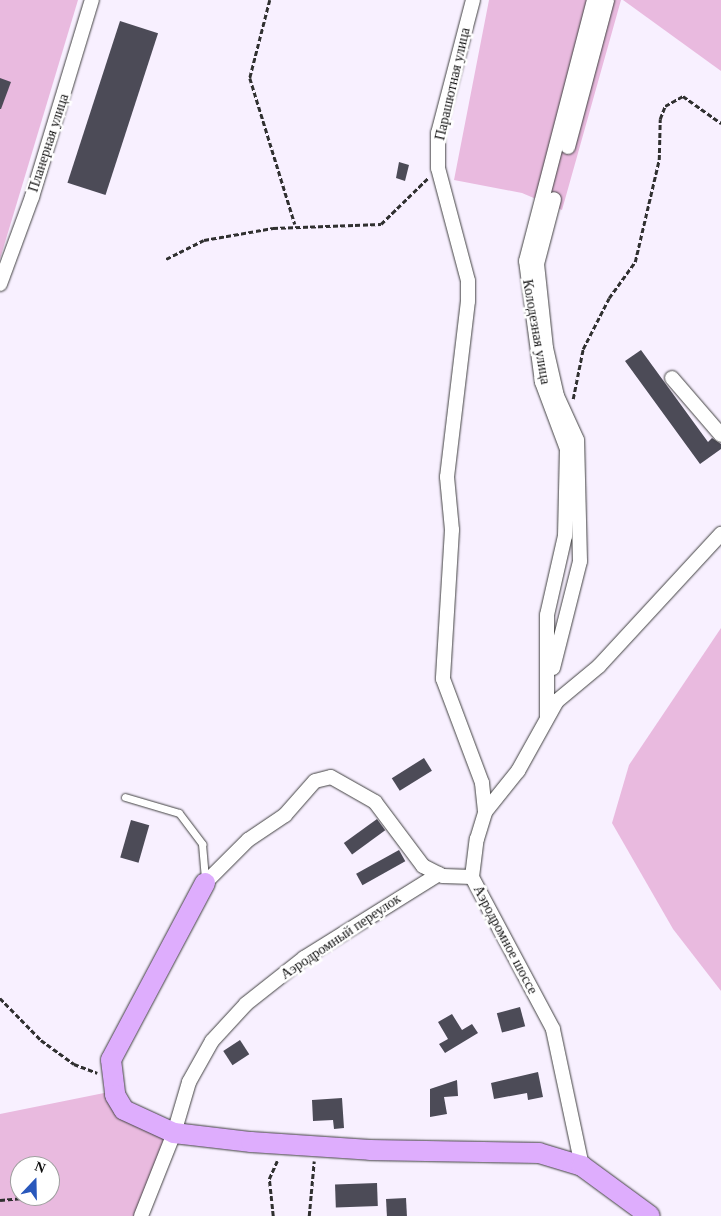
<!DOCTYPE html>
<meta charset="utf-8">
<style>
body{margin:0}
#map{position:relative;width:721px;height:1216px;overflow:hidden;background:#f8f0ff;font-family:Georgia,serif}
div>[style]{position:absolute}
.green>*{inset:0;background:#e9badf}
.building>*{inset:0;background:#4c4b57;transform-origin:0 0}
.path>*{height:2.5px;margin-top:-1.25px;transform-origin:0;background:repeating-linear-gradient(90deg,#303030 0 5px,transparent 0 7.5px)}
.roads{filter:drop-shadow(0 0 1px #414141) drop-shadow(0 0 1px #414141)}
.lane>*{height:7px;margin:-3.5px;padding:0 3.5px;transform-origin:3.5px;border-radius:3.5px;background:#fff}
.street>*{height:14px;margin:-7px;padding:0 7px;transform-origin:7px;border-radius:7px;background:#fff}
.secondary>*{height:20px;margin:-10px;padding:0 10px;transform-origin:10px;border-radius:10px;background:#deadfd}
span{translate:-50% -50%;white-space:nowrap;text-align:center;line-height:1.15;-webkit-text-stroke:5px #fff;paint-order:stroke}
.street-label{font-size:14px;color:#0e0e0e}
.north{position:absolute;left:10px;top:1156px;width:50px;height:50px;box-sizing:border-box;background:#fff;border:1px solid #9f9f9f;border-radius:50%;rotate:21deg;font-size:14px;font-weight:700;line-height:20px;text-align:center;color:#0e0e0e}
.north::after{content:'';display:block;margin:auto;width:18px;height:22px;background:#2958bc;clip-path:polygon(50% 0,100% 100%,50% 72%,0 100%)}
</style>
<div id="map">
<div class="green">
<div style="clip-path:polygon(0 0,78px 0,0 259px)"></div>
<div style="clip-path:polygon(489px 0,621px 0,562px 210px,522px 193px,454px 180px)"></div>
<div style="clip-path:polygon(623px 0,721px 0,721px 71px)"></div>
<div style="clip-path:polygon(721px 628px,721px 991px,673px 929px,612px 823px,629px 765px)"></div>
<div style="clip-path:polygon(evenodd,114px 1091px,174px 1133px,141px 1216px,0 1216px,0 1114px,114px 1091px,20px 1166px,50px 1166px,50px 1196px,20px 1196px,20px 1166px)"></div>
</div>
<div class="building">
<div style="left:120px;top:21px;width:40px;height:170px;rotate:18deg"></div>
<div style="clip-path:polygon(0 78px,11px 82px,1px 109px,0 109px)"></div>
<div style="clip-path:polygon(399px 162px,409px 165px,405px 181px,396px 178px)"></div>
<div style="clip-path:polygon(641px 350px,708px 442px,712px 438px,721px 444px,721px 449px,700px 464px,625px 361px)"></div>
<div style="left:424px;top:758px;width:15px;height:38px;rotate:58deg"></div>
<div style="left:377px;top:819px;width:14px;height:41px;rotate:54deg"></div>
<div style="left:131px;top:820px;width:19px;height:39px;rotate:16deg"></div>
<div style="left:399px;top:850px;width:13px;height:49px;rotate:61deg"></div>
<div style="left:520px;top:1007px;width:20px;height:24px;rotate:75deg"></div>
<div style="clip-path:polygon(452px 1014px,462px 1030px,472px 1024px,478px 1033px,445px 1053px,439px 1044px,448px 1039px,438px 1022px)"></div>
<div style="left:240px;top:1040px;width:17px;height:20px;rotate:57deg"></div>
<div style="clip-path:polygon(538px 1072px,543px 1097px,528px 1100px,527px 1093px,494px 1099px,491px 1083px)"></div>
<div style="clip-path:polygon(457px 1080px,458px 1096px,444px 1097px,447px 1114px,430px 1117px,430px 1089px)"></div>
<div style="clip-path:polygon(342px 1098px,344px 1128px,334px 1129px,333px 1120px,313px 1121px,312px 1100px)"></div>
<div style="left:377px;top:1183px;width:23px;height:42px;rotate:88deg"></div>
<div style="left:406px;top:1198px;width:18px;height:20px;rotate:87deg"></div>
</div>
<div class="path">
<div style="left:270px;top:0;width:81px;rotate:104.4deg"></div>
<div style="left:250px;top:78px;width:153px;rotate:72.9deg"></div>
<div style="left:166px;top:259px;width:42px;rotate:-26.6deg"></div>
<div style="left:204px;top:240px;width:70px;rotate:-9.9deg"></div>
<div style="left:273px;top:228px;width:108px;rotate:-2.1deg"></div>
<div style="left:381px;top:224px;width:66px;rotate:-44.4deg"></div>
<div style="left:573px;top:399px;width:51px;rotate:-78.7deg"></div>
<div style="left:583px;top:349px;width:57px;rotate:-63deg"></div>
<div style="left:609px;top:298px;width:44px;rotate:-54.2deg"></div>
<div style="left:635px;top:262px;width:105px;rotate:-76.8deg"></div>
<div style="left:659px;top:160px;width:41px;rotate:-88.6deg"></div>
<div style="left:660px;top:119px;width:14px;rotate:-69deg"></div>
<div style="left:665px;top:106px;width:21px;rotate:-29deg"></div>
<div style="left:683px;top:96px;width:47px;rotate:35.4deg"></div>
<div style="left:0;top:998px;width:59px;rotate:45.7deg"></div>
<div style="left:41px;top:1040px;width:41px;rotate:36deg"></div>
<div style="left:74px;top:1064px;width:25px;rotate:21deg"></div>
<div style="left:0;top:1200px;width:24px;rotate:-5deg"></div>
<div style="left:273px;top:1216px;width:37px;rotate:-96deg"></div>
<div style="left:269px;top:1179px;width:20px;rotate:-66deg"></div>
<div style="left:309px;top:1216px;width:55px;rotate:-84.8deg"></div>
</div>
<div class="roads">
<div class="lane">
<div style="left:125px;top:797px;width:56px;rotate:16.5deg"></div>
<div style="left:179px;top:813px;width:39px;rotate:53deg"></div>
<div style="left:202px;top:844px;width:36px;rotate:85deg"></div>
</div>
<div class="street">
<div style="left:473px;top:0;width:138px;rotate:104.7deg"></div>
<div style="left:438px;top:133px;width:35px;rotate:90deg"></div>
<div style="left:438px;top:168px;width:117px;rotate:75.1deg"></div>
<div style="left:468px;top:281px;width:20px;rotate:90deg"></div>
<div style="left:468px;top:301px;width:177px;rotate:96.8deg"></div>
<div style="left:447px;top:477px;width:53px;rotate:84.6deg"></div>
<div style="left:452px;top:530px;width:149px;rotate:93.5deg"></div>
<div style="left:443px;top:679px;width:111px;rotate:69.4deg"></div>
<div style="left:482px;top:783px;width:29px;rotate:84deg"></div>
<div style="left:568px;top:147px;width:152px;rotate:-75.1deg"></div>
<div style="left:0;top:284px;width:93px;rotate:-69.8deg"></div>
<div style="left:32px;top:197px;width:206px;rotate:-73.1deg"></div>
<div style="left:672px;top:378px;width:75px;rotate:49.3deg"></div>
<div style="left:553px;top:668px;width:110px;rotate:-75.8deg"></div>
<div style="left:580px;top:561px;width:121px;rotate:-91.4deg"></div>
<div style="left:577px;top:440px;width:48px;rotate:-114.4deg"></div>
<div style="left:557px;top:396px;width:49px;rotate:-102.9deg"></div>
<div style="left:546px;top:348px;width:84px;rotate:-96.1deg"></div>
<div style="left:537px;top:264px;width:67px;rotate:-75.3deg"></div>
<div style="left:547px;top:717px;width:102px;rotate:-90deg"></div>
<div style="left:547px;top:615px;width:81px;rotate:-77.2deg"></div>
<div style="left:565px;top:536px;width:87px;rotate:-88.7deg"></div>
<div style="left:567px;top:449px;width:72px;rotate:-110.5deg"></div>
<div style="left:542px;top:382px;width:122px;rotate:-97.5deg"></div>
<div style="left:526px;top:261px;width:270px;rotate:-75.4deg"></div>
<div style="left:205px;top:883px;width:61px;rotate:-45deg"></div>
<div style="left:248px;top:840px;width:45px;rotate:-34deg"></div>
<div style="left:285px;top:815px;width:45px;rotate:-48.6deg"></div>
<div style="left:315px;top:781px;width:16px;rotate:-14deg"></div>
<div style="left:331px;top:777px;width:51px;rotate:29.6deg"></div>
<div style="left:375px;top:802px;width:80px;rotate:53.1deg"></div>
<div style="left:423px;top:866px;width:22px;rotate:27deg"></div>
<div style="left:443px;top:876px;width:29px;rotate:2deg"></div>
<div style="left:582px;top:1166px;width:140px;rotate:-102deg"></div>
<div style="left:553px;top:1029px;width:172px;rotate:-118.1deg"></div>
<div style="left:472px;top:877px;width:38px;rotate:-83deg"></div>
<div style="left:477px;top:839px;width:28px;rotate:-73deg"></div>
<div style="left:485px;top:812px;width:53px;rotate:-51.2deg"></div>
<div style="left:518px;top:771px;width:80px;rotate:-60.9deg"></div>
<div style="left:557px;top:701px;width:55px;rotate:-39.8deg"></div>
<div style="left:599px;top:666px;width:180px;rotate:-47.3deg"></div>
<div style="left:141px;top:1216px;width:89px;rotate:-68.3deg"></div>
<div style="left:174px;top:1133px;width:53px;rotate:-73.6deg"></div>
<div style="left:189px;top:1082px;width:47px;rotate:-60.7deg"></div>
<div style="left:212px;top:1041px;width:50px;rotate:-47.4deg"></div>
<div style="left:246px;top:1004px;width:74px;rotate:-38.4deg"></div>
<div style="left:304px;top:958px;width:159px;rotate:-31.9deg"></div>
</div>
<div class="secondary">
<div style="left:205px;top:883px;width:200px;rotate:118deg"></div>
<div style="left:111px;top:1060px;width:35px;rotate:83deg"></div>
<div style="left:115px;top:1095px;width:17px;rotate:59deg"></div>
<div style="left:124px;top:1110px;width:55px;rotate:24.7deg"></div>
<div style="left:174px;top:1133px;width:78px;rotate:6.7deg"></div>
<div style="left:251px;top:1142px;width:119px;rotate:3.8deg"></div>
<div style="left:370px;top:1150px;width:169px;rotate:1deg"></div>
<div style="left:539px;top:1153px;width:45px;rotate:16.8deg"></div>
<div style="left:582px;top:1166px;width:84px;rotate:36.3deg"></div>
</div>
</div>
<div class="street-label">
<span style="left:453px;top:84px;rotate:-77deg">Парашютная улица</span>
<span style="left:49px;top:143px;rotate:-72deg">Планерная улица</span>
<span style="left:536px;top:332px;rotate:80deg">Колодезная улица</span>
<span style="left:341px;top:937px;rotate:-34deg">Аэродромный переулок</span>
<span style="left:505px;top:940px;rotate:62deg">Аэродромное шоссе</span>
</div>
<div class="north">N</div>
</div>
